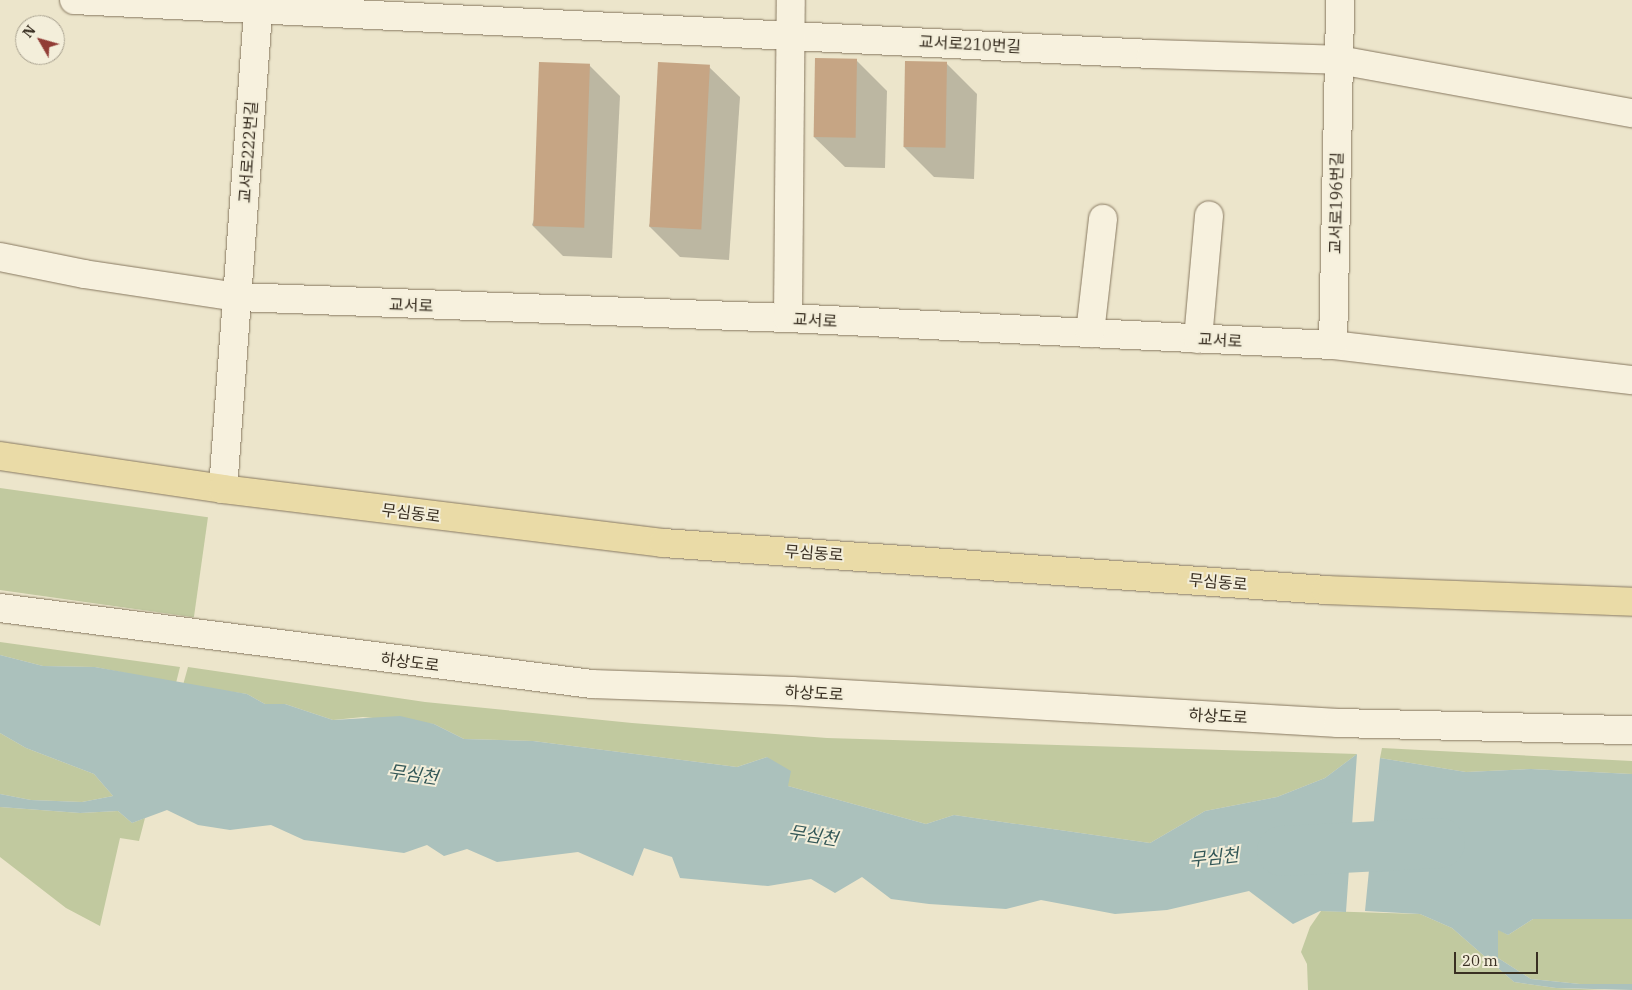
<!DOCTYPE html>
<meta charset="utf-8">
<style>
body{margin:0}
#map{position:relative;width:1632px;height:990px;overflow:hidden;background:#ece5cb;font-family:"IBM Plex Serif","Noto Sans KR",serif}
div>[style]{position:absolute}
.green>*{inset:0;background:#c1c99f;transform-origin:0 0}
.water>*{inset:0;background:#abc1bc}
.shadow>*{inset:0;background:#0003}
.river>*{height:50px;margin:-25px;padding:0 25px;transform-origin:25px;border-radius:25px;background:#abc1bc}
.building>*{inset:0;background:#c6a584;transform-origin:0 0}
.roads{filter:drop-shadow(0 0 1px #877860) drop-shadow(0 0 1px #877860)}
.minor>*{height:28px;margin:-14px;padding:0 14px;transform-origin:14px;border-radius:14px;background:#f7f1de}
.major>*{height:28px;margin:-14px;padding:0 14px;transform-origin:14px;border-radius:14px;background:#eadba7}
span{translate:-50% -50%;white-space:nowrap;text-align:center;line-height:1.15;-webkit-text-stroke:4px #f3eeda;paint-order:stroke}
.street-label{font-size:16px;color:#392f22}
.water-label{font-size:18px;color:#335757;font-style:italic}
.north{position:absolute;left:15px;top:15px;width:50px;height:50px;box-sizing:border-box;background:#f3eeda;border:1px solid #a9a290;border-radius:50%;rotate:308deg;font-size:14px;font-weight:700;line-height:20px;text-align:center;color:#392f22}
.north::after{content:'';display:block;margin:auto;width:18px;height:22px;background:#913c35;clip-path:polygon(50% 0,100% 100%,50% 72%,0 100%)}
.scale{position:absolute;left:1454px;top:952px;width:84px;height:22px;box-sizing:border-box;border:2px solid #392f22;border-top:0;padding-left:6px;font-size:15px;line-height:18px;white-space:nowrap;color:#392f22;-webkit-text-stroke:4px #f3eeda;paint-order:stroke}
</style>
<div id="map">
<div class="green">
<div style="left:0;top:488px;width:210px;height:101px;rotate:8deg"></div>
<div style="clip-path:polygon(0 642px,180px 667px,176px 683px,95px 667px,43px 666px,0 655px)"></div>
<div style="clip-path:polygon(188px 667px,425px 702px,632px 723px,827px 738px,1357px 754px,1325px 778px,1277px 797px,1205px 811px,1150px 843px,954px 815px,926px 824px,788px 786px,767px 757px,737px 767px,533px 741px,464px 739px,434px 724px,363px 717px,333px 720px,285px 704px,265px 704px,247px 694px,183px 685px)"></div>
<div style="clip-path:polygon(0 733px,26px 748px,94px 774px,113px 796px,82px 802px,31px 800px,0 794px)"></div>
<div style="clip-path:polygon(1382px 748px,1632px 761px,1632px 774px,1531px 769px,1466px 772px,1380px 758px)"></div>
<div style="clip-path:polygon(0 807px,80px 813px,118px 811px,132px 823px,145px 818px,139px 841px,120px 838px,100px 926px,66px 908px,0 857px)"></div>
<div style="clip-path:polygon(1321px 911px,1420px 914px,1452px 928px,1514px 982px,1556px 988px,1605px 990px,1308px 990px,1307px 964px,1301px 952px,1310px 927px)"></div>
<div style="clip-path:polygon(1533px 919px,1632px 919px,1632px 984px,1580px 984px,1531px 979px,1498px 958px,1498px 929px,1508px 935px)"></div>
</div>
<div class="water">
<div style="clip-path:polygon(0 655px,43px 666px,95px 667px,247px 694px,265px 704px,285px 704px,333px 720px,400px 716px,434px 724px,464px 739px,533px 741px,737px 767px,767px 757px,791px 771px,788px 786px,926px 824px,954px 815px,1150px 843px,1205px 811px,1277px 797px,1325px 778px,1357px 754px,1346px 912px,1320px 911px,1293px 924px,1249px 891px,1167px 910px,1115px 914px,1041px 900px,1006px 909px,929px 904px,891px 899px,862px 877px,835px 893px,811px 879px,768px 886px,680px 878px,672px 857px,644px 848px,633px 876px,578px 852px,497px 862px,467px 849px,444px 856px,427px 845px,404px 853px,304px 840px,271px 825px,230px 830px,198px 825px,167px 810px,132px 823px,118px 811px,80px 813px,0 807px,0 794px,31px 800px,82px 802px,113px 796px,94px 774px,26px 748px,0 733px)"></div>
<div style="clip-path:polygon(1380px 758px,1466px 772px,1531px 769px,1632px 774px,1632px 919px,1533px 919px,1508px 935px,1498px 930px,1498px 958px,1531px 979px,1580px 984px,1632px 984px,1632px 990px,1556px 988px,1514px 982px,1452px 928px,1420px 914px,1365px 911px)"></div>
</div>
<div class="shadow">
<div style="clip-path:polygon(856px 60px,887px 91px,885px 168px,845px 167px,814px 137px)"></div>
<div style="clip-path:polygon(946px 63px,977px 94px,974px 179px,934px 177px,904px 147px)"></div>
<div style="clip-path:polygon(589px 65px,620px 96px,612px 258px,563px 256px,532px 225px)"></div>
<div style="clip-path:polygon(709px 67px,740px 97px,729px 260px,680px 257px,649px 226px)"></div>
</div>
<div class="river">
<div style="left:1282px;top:851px;width:158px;rotate:-2.9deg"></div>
</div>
<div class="building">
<div style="left:815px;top:58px;width:42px;height:79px;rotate:1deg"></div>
<div style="left:905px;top:61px;width:42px;height:86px;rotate:1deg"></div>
<div style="left:539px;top:62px;width:51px;height:164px;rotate:2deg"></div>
<div style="left:658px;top:62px;width:52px;height:165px;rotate:3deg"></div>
</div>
<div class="roads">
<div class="minor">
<div style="left:74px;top:0;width:1078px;rotate:2.87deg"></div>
<div style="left:1151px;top:54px;width:188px;rotate:1.8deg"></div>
<div style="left:1339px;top:60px;width:298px;rotate:10.3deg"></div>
<div style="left:0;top:257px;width:86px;rotate:11.4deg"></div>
<div style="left:84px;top:274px;width:156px;rotate:8.5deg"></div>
<div style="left:238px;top:297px;width:550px;rotate:2.19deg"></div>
<div style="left:788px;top:318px;width:546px;rotate:2.84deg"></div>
<div style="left:1333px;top:345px;width:301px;rotate:6.7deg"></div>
<div style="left:788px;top:318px;width:318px;rotate:-89.5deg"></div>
<div style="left:1090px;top:333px;width:115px;rotate:-83.5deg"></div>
<div style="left:1198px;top:339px;width:124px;rotate:-84.9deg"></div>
<div style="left:1333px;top:345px;width:345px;rotate:-88.8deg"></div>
<div style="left:223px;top:489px;width:490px;rotate:-85.8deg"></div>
<div style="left:0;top:608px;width:597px;rotate:7.32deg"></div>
<div style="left:592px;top:684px;width:200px;rotate:2deg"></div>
<div style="left:792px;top:691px;width:547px;rotate:3.35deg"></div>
<div style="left:1338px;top:723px;width:294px;rotate:1.4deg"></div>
</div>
<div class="major">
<div style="left:0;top:456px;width:225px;rotate:8.4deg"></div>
<div style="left:223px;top:489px;width:443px;rotate:7deg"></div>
<div style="left:663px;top:543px;width:665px;rotate:4.05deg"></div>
<div style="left:1326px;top:590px;width:306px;rotate:2.2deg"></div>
</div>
</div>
<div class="street-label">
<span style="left:970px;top:44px;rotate:3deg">교서로210번길</span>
<span style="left:248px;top:152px;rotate:-86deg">교서로222번길</span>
<span style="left:1336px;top:203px;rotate:-89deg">교서로196번길</span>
<span style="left:411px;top:305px;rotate:2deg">교서로</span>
<span style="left:815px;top:320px;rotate:3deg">교서로</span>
<span style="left:1220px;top:340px;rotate:3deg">교서로</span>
<span style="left:411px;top:513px;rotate:7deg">무심동로</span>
<span style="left:814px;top:553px;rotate:4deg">무심동로</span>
<span style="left:1218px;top:582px;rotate:5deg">무심동로</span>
<span style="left:410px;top:662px;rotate:7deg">하상도로</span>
<span style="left:814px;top:693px;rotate:3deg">하상도로</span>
<span style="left:1218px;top:716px;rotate:3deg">하상도로</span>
</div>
<div class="water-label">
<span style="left:413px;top:775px;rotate:8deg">무심천</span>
<span style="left:813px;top:836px;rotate:9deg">무심천</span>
<span style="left:1214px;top:858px;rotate:-6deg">무심천</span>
</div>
<div class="north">N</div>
<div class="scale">20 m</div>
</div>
